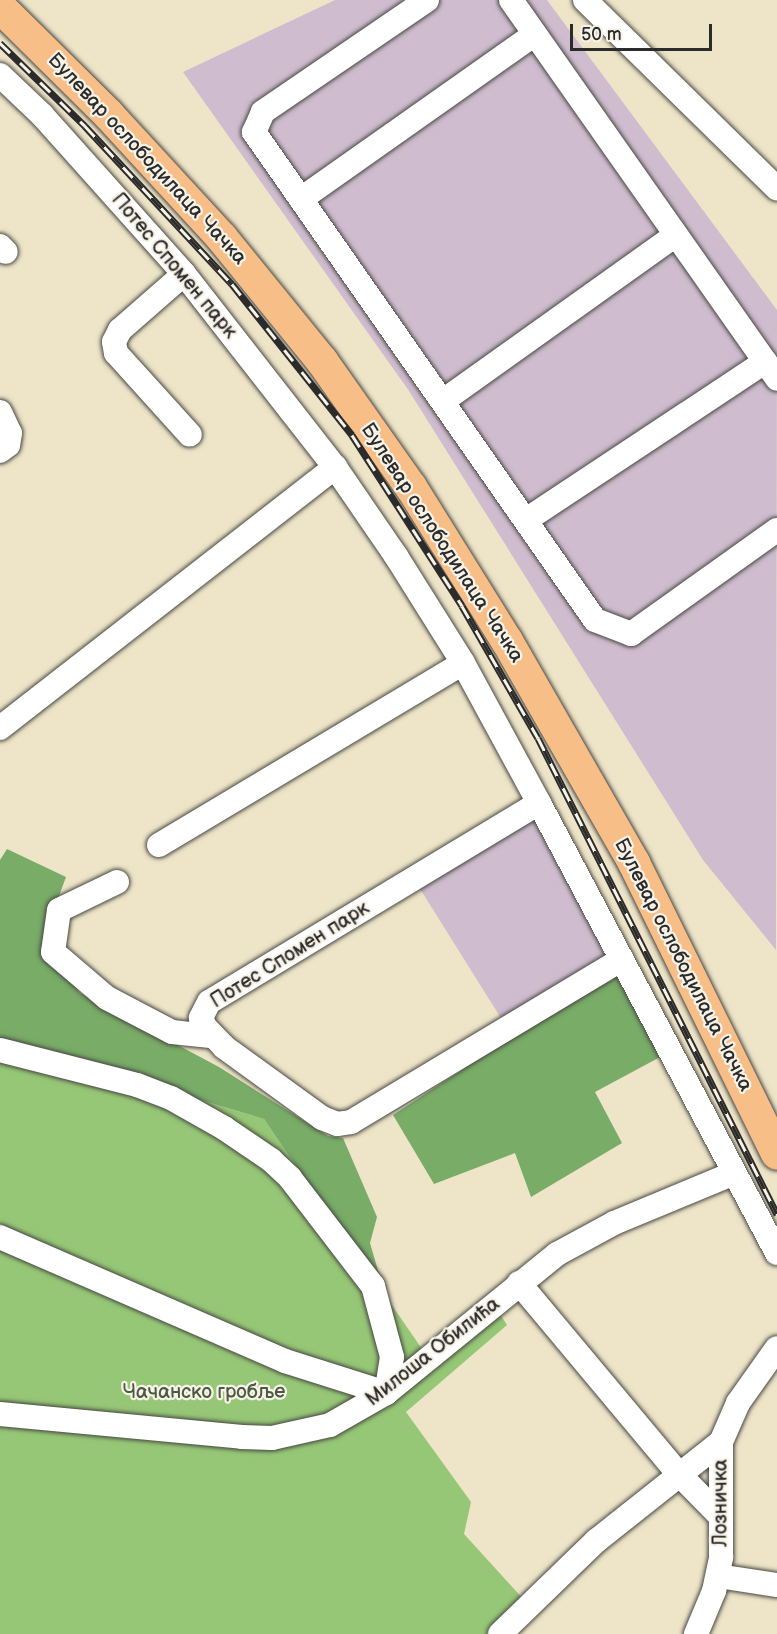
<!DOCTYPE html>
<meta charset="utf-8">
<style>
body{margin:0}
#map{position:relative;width:777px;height:1634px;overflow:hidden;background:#eee5c8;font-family:"Balsamiq Sans",sans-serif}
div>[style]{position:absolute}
.industrial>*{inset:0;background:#cfbdcf}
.green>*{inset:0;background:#96c776}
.forest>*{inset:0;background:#78ac67}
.roads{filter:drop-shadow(0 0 2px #484743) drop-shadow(0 0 2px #484743)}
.minor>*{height:24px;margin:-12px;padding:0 12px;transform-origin:12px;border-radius:12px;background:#fff}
.major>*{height:32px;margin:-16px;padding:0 16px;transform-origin:16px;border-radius:16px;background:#f7be87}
.rail>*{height:7px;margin-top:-3.5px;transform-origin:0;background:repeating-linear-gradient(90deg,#f7f3e8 0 14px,#2b2b2b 0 28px);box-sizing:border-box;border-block:2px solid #2b2b2b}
span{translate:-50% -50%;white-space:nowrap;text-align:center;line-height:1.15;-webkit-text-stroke:4.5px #f7f3e8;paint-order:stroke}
.street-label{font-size:20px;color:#2b2b2b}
.park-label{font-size:20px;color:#4b5a42}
.scale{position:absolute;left:570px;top:24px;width:142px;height:27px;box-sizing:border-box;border:3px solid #2b2b2b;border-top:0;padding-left:8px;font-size:18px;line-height:21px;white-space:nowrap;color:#2b2b2b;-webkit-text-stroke:4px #f7f3e8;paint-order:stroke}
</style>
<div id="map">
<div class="industrial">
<div style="clip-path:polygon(335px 0,547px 0,777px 310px,776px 950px,703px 860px,409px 391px,183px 72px)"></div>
<div style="clip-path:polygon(522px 819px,537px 821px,612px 955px,504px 1023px,417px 884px)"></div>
</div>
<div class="green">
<div style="clip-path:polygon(0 1040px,264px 1119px,433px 1365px,500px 1314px,507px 1325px,406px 1412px,471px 1502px,464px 1534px,525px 1601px,493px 1634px,0 1634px)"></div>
</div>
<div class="forest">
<div style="clip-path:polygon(7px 849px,66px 877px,42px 942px,80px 993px,219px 1067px,328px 1136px,343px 1138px,377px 1217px,370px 1243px,386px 1298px,264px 1119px,0 1040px,0 860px)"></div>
<div style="clip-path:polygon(615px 970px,662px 1056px,595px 1092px,622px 1143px,531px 1197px,515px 1153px,434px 1184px,393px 1115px)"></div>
</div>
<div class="roads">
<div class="minor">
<div style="left:427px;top:0;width:199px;rotate:145.7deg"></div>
<div style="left:263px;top:112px;width:22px;rotate:114deg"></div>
<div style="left:254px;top:132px;width:595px;rotate:55.06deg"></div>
<div style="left:595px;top:620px;width:39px;rotate:21deg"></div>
<div style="left:631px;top:634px;width:179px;rotate:-35.5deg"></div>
<div style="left:511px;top:0;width:463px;rotate:54.9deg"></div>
<div style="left:585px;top:0;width:269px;rotate:44.5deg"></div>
<div style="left:0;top:75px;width:58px;rotate:43.6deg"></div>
<div style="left:42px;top:115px;width:213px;rotate:48.2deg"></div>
<div style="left:184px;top:274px;width:245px;rotate:52deg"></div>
<div style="left:335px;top:467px;width:108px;rotate:55.6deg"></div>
<div style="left:396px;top:556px;width:126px;rotate:57.9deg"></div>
<div style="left:463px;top:663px;width:159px;rotate:61.5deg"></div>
<div style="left:539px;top:803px;width:509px;rotate:62.13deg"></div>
<div style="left:301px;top:199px;width:286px;rotate:-35.2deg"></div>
<div style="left:0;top:246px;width:8px;rotate:45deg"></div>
<div style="left:184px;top:274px;width:85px;rotate:138.8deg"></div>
<div style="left:120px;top:330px;width:13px;rotate:117deg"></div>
<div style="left:114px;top:342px;width:11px;rotate:80deg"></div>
<div style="left:116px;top:353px;width:110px;rotate:47.9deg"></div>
<div style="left:443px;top:401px;width:286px;rotate:-35.5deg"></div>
<div style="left:0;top:412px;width:23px;rotate:65deg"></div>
<div style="left:10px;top:433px;width:12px;rotate:99deg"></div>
<div style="left:8px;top:445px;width:10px;rotate:143deg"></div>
<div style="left:526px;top:520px;width:287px;rotate:-33.5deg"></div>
<div style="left:0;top:728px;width:425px;rotate:-37.9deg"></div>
<div style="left:539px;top:803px;width:385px;rotate:148.9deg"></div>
<div style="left:209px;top:1002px;width:18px;rotate:117deg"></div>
<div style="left:201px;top:1018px;width:10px;rotate:66deg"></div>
<div style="left:205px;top:1027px;width:28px;rotate:46deg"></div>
<div style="left:224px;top:1047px;width:121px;rotate:35.9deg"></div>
<div style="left:322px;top:1118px;width:16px;rotate:22deg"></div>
<div style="left:337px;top:1124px;width:14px;rotate:-8deg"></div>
<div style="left:351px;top:1122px;width:316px;rotate:-31deg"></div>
<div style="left:159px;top:845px;width:354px;rotate:-30.9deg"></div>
<div style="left:117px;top:882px;width:64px;rotate:154.2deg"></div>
<div style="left:59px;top:910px;width:42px;rotate:98.1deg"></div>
<div style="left:53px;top:952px;width:71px;rotate:40.4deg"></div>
<div style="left:107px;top:998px;width:73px;rotate:27.6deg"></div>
<div style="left:172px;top:1032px;width:39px;rotate:6deg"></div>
<div style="left:0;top:1050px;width:141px;rotate:14.3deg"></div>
<div style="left:137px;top:1085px;width:36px;rotate:21deg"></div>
<div style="left:171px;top:1098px;width:61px;rotate:29.5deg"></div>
<div style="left:224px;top:1128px;width:57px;rotate:34.2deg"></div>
<div style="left:271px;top:1160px;width:26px;rotate:43deg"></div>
<div style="left:290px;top:1178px;width:136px;rotate:52.5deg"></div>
<div style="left:373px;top:1286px;width:73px;rotate:75deg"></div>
<div style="left:392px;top:1357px;width:36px;rotate:99deg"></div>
<div style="left:386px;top:1393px;width:106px;rotate:-162.4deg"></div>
<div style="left:285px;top:1361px;width:311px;rotate:-156.5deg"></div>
<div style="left:519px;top:1283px;width:248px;rotate:50.1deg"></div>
<div style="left:678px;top:1473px;width:60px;rotate:45.7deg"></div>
<div style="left:0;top:1414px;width:243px;rotate:5.4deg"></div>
<div style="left:242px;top:1437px;width:30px;rotate:2deg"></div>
<div style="left:272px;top:1438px;width:59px;rotate:-12.6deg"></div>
<div style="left:330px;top:1425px;width:64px;rotate:-29.7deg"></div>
<div style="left:386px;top:1393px;width:220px;rotate:-39.1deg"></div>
<div style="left:557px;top:1254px;width:65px;rotate:-28.5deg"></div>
<div style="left:614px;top:1223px;width:128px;rotate:-22.6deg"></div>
<div style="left:718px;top:1576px;width:60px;rotate:8.7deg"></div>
<div style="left:500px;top:1634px;width:134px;rotate:-44.1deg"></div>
<div style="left:596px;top:1541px;width:159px;rotate:-38.4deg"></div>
<div style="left:696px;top:1634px;width:47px;rotate:-67.3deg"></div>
<div style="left:714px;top:1591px;width:35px;rotate:-78deg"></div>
<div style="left:721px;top:1557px;width:115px;rotate:-90deg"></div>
<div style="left:721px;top:1442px;width:43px;rotate:-66.4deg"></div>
<div style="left:738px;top:1403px;width:67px;rotate:-54.7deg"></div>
</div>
<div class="major">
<div style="left:0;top:7px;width:153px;rotate:44.7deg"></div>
<div style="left:109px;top:115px;width:167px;rotate:47.4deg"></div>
<div style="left:222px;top:238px;width:159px;rotate:50.9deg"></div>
<div style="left:322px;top:361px;width:154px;rotate:54.8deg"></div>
<div style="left:411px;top:487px;width:181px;rotate:58.1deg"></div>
<div style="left:507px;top:641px;width:256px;rotate:60.2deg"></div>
<div style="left:634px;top:863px;width:324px;rotate:63.8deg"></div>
</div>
</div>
<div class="rail">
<div style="left:0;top:43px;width:119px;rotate:44.3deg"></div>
<div style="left:85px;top:126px;width:216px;rotate:47.1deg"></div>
<div style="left:232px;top:284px;width:193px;rotate:51.5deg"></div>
<div style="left:352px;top:435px;width:203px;rotate:57.2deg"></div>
<div style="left:462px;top:606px;width:152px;rotate:60.1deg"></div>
<div style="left:538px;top:738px;width:533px;rotate:63.34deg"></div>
</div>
<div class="street-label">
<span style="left:147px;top:159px;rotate:47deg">Булевар ослободилаца Чачка</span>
<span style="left:174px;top:266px;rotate:50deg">Потес Спомен парк</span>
<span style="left:442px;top:543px;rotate:57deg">Булевар ослободилаца Чачка</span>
<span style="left:290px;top:955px;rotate:-32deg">Потес Спомен парк</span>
<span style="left:683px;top:965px;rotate:63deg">Булевар ослободилаца Чачка</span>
<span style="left:433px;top:1352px;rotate:-38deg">Милоша Обилића</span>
<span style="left:721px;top:1503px;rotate:-90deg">Лозничка</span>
</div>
<div class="park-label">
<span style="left:204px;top:1392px">Чачанско гробље</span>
</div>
<div class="scale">50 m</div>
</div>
